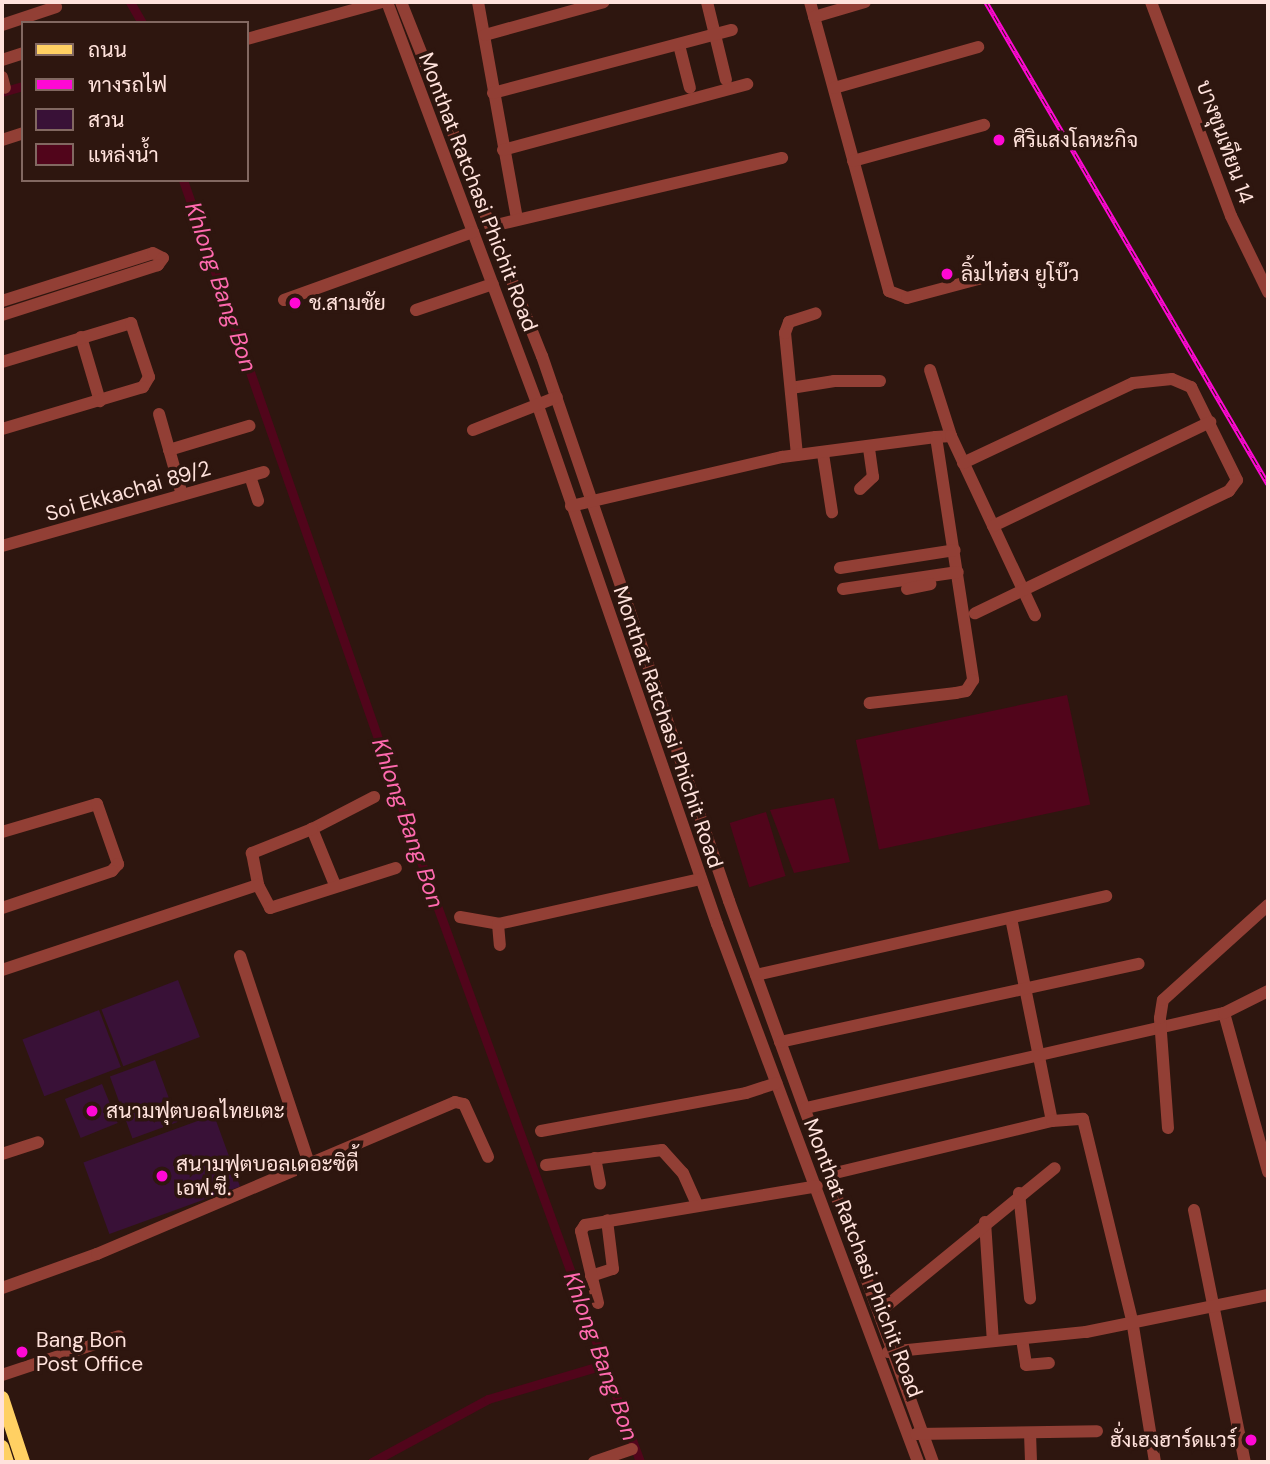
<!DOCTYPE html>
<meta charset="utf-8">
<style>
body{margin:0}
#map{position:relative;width:1270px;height:1464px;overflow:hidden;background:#2e160f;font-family:"DM Sans",Sarabun,sans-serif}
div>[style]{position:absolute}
.green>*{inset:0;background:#391137;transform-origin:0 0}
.water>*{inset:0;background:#51051b;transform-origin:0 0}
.canal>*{height:9px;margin:-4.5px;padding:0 4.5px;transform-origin:4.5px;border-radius:4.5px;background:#51051b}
.minor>*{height:12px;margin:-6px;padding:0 6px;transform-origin:6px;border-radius:6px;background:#923f35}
.major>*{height:14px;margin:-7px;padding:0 7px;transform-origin:7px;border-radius:7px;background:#ffd063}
.rail>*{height:5px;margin-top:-2.5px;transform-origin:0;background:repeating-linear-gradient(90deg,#2e160f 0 8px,#ff08d4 0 16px);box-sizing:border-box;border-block:2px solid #ff08d4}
.dots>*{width:19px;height:19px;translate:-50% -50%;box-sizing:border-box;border:4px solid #2e160f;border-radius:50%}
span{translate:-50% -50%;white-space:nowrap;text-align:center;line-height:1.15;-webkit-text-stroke:7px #2e160f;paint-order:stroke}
.poi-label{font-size:21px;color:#ffe2dc}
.left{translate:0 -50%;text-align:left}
.right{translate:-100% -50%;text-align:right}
.street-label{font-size:21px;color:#ffe2dc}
.water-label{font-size:23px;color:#ff6aaf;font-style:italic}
.frame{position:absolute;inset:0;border:4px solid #ffe2dc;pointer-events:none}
.legend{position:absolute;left:21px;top:21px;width:228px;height:161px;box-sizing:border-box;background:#2e160f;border:2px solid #826861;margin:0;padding:9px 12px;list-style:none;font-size:21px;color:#ffe2dc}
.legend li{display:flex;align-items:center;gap:14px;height:35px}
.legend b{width:35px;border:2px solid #826861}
</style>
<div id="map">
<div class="green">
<div style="left:178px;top:980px;width:61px;height:82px;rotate:69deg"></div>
<div style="left:99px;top:1010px;width:61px;height:82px;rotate:69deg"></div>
<div style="left:155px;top:1060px;width:66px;height:48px;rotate:70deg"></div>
<div style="left:102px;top:1084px;width:42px;height:40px;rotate:68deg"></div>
<div style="left:214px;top:1115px;width:76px;height:139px;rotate:70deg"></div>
</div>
<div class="water">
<div style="left:1067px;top:695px;width:112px;height:216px;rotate:78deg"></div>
<div style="clip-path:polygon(834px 798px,850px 862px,794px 873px,770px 810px)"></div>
<div style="left:766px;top:812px;width:67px;height:38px;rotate:73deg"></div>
</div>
<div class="canal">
<div style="left:130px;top:2px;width:24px;rotate:60deg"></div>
<div style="left:2px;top:92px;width:22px;rotate:-16deg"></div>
<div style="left:183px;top:180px;width:731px;rotate:70.75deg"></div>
<div style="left:424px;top:870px;width:630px;rotate:69.95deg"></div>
<div style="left:372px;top:1462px;width:132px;rotate:-28.5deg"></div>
<div style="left:488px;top:1399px;width:123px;rotate:-16.5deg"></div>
</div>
<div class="minor">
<div style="left:387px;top:2px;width:431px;rotate:69.5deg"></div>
<div style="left:538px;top:406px;width:548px;rotate:70.94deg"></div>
<div style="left:717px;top:924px;width:574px;rotate:69.51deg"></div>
<div style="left:401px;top:2px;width:381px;rotate:68.3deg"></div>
<div style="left:542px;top:356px;width:576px;rotate:71.06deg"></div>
<div style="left:729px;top:901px;width:597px;rotate:70.02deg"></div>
<div style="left:478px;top:2px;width:220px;rotate:79.8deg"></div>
<div style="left:707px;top:2px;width:80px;rotate:76.3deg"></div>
<div style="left:810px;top:2px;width:300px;rotate:74.7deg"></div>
<div style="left:889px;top:291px;width:19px;rotate:21deg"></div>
<div style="left:907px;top:298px;width:101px;rotate:-14.9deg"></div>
<div style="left:1151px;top:2px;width:228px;rotate:69.5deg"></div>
<div style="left:1231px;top:216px;width:85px;rotate:64deg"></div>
<div style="left:814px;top:17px;width:53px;rotate:-16.4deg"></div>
<div style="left:2px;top:25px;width:57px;rotate:-18.4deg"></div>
<div style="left:485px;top:35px;width:123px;rotate:-15.5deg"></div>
<div style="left:247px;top:39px;width:140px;rotate:-15.3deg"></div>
<div style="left:679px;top:45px;width:44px;rotate:75.7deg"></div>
<div style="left:2px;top:60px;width:22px;rotate:-18deg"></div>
<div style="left:2px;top:77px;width:11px;rotate:75deg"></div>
<div style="left:834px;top:88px;width:150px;rotate:-15.9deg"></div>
<div style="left:493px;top:93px;width:247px;rotate:-14.8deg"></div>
<div style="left:2px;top:140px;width:22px;rotate:-18deg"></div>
<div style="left:503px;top:150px;width:253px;rotate:-15.1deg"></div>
<div style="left:853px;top:161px;width:136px;rotate:-15.4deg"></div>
<div style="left:492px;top:226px;width:298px;rotate:-13.2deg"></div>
<div style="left:284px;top:300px;width:201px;rotate:-19.8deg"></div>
<div style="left:2px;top:301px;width:158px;rotate:-17.6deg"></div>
<div style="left:153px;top:253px;width:11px;rotate:27deg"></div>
<div style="left:163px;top:258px;width:9px;rotate:126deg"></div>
<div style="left:158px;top:265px;width:164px;rotate:162.2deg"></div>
<div style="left:416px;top:310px;width:81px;rotate:-18.7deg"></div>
<div style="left:81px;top:337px;width:67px;rotate:73.5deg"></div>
<div style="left:2px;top:362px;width:135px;rotate:-16.8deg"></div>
<div style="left:131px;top:323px;width:57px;rotate:71.6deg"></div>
<div style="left:149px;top:377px;width:12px;rotate:121deg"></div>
<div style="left:143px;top:387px;width:147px;rotate:163.4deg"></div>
<div style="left:930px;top:370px;width:69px;rotate:72.3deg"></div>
<div style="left:791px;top:388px;width:44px;rotate:-9.2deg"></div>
<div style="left:834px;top:381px;width:46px"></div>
<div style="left:159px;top:414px;width:84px;rotate:74.1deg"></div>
<div style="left:473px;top:430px;width:90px;rotate:-21.4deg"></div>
<div style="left:936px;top:437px;width:15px;rotate:-4deg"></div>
<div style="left:951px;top:436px;width:198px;rotate:64.9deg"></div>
<div style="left:169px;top:450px;width:84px;rotate:-16.7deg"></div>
<div style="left:823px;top:454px;width:59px;rotate:81.2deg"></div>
<div style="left:797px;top:455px;width:123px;rotate:-95.6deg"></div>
<div style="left:785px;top:333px;width:12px;rotate:-70deg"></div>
<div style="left:789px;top:322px;width:28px;rotate:-18deg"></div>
<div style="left:963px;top:463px;width:188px;rotate:-25.2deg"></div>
<div style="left:1133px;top:383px;width:39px;rotate:-6deg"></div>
<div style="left:1172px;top:379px;width:21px;rotate:23deg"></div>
<div style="left:1191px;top:387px;width:104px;rotate:63.7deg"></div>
<div style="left:1237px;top:480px;width:14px;rotate:126deg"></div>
<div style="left:1229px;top:491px;width:282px;rotate:154.3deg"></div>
<div style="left:250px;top:476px;width:26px;rotate:72deg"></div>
<div style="left:860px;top:489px;width:18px;rotate:-43deg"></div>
<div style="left:873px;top:477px;width:29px;rotate:-98deg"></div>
<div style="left:571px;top:506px;width:217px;rotate:-13.1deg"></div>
<div style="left:782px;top:457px;width:155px;rotate:-7.4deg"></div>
<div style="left:936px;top:437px;width:246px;rotate:81.3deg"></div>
<div style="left:973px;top:680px;width:13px;rotate:122deg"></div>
<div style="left:966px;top:691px;width:10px;rotate:169deg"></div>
<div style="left:956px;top:693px;width:87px;rotate:173.4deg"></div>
<div style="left:993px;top:526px;width:241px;rotate:-25.6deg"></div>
<div style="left:2px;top:546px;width:272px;rotate:-15.8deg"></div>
<div style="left:840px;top:568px;width:116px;rotate:-8.9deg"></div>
<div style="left:843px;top:589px;width:116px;rotate:-8.4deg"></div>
<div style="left:907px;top:589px;width:24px;rotate:-12deg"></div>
<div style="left:312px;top:829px;width:70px;rotate:-27.3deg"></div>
<div style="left:2px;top:832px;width:99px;rotate:-16.4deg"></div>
<div style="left:97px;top:804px;width:64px;rotate:70.7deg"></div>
<div style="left:118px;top:864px;width:9px;rotate:131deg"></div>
<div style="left:112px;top:871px;width:116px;rotate:161.4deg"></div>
<div style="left:335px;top:885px;width:61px;rotate:-112.3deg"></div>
<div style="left:312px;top:829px;width:65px;rotate:158.2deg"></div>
<div style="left:252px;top:853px;width:33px;rotate:79deg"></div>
<div style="left:258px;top:885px;width:26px;rotate:62deg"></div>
<div style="left:270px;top:908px;width:132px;rotate:-17.6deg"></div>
<div style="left:460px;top:917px;width:39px;rotate:10deg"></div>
<div style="left:498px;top:924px;width:208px;rotate:-12.5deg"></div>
<div style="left:1011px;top:918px;width:207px;rotate:78.6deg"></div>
<div style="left:498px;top:924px;width:21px;rotate:85deg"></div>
<div style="left:240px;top:956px;width:218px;rotate:71.6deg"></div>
<div style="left:2px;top:970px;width:270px;rotate:-18.4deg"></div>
<div style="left:756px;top:975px;width:359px;rotate:-12.7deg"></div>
<div style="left:1224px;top:1013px;width:165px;rotate:74.5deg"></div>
<div style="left:780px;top:1042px;width:367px;rotate:-12.3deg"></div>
<div style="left:806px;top:1108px;width:429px;rotate:-12.8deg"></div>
<div style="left:1224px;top:1013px;width:49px;rotate:-26.6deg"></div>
<div style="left:1168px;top:1128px;width:110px;rotate:-94.2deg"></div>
<div style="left:1160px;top:1018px;width:18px;rotate:-81deg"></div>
<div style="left:1163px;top:1000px;width:142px;rotate:-42.1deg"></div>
<div style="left:541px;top:1131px;width:208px;rotate:-10.5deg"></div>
<div style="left:746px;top:1093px;width:32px;rotate:-18deg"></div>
<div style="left:2px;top:1154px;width:38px;rotate:-18deg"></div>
<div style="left:595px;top:1158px;width:26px;rotate:79deg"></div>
<div style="left:546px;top:1165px;width:117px;rotate:-7.4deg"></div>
<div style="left:662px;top:1150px;width:31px;rotate:48deg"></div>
<div style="left:683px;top:1173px;width:36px;rotate:66deg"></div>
<div style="left:831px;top:1174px;width:227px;rotate:-13.5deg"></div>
<div style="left:1052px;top:1121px;width:31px;rotate:-4deg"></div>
<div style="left:1083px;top:1119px;width:207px;rotate:76.3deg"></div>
<div style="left:1132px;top:1320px;width:144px;rotate:80.8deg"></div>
<div style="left:1019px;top:1193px;width:106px;rotate:84deg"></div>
<div style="left:1194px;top:1210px;width:257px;rotate:78.6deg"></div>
<div style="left:985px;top:1222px;width:119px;rotate:86.2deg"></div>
<div style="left:591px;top:1276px;width:23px;rotate:-18deg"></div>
<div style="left:613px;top:1269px;width:49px;rotate:-97deg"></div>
<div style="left:2px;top:1288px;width:101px;rotate:-19.7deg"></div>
<div style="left:97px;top:1254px;width:389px;rotate:-23deg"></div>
<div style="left:455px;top:1102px;width:9px;rotate:13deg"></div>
<div style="left:464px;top:1104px;width:58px;rotate:65.6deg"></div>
<div style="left:598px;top:1303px;width:74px;rotate:-103.3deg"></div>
<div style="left:581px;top:1231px;width:7px;rotate:-56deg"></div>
<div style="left:585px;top:1225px;width:235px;rotate:-9.5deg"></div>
<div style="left:879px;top:1312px;width:227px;rotate:-39.3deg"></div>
<div style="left:1022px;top:1339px;width:26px;rotate:81deg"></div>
<div style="left:1026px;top:1365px;width:23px;rotate:-5deg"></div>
<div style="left:888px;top:1352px;width:199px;rotate:-5.8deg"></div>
<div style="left:1086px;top:1332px;width:186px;rotate:-11.5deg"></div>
<div style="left:2px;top:1375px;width:123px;rotate:-18.4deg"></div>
<div style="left:1030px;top:1433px;width:29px;rotate:88deg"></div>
<div style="left:916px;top:1434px;width:181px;rotate:-0.9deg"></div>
<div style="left:594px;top:1462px;width:40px;rotate:-18.9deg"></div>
</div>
<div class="major">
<div style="left:2px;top:1398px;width:67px;rotate:71.8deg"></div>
<div style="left:2px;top:1447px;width:16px;rotate:72deg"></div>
</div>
<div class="rail">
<div style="left:986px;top:2px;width:558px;rotate:59.67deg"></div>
</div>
<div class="dots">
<div style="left:999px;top:140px;background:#ff08d4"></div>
<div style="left:947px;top:274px;background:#ff08d4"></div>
<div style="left:295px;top:303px;background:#ff08d4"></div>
<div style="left:92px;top:1111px;background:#ff08d4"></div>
<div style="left:162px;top:1176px;background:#ff08d4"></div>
<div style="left:22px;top:1352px;background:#ff08d4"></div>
<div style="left:1251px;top:1440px;background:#ff08d4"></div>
</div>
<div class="poi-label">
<span class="left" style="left:1013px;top:140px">ศิริแสงโลหะกิจ</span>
<span class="left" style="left:961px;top:274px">ลิ้มไท๋ฮง ยูโบ๊ว</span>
<span class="left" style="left:309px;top:303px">ช.สามชัย</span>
<span class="left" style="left:106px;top:1111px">สนามฟุตบอลไทยเตะ</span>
<span class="left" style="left:176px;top:1176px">สนามฟุตบอลเดอะซิตี้<br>เอฟ.ซี.</span>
<span class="left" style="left:36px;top:1352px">Bang Bon<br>Post Office</span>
<span class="right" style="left:1237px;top:1440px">ฮั่งเฮงฮาร์ดแวร์</span>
</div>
<div class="street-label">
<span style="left:1225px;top:142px;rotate:70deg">บางขุนเทียน 14</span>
<span style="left:478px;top:192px;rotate:69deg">Monthat Ratchasi Phichit Road</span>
<span style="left:128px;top:491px;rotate:-16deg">Soi Ekkachai 89/2</span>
<span style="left:668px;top:727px;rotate:71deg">Monthat Ratchasi Phichit Road</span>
<span style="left:863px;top:1258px;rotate:69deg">Monthat Ratchasi Phichit Road</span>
</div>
<div class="water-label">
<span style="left:221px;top:287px;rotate:71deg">Khlong Bang Bon</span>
<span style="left:408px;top:823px;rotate:71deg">Khlong Bang Bon</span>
<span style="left:601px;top:1356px;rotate:70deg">Khlong Bang Bon</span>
</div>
<div class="frame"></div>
<ul class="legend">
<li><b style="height:9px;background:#ffd063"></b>ถนน</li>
<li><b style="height:9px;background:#ff08d4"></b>ทางรถไฟ</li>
<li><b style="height:19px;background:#391137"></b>สวน</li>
<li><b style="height:19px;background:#51051b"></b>แหล่งน้ำ</li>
</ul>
</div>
